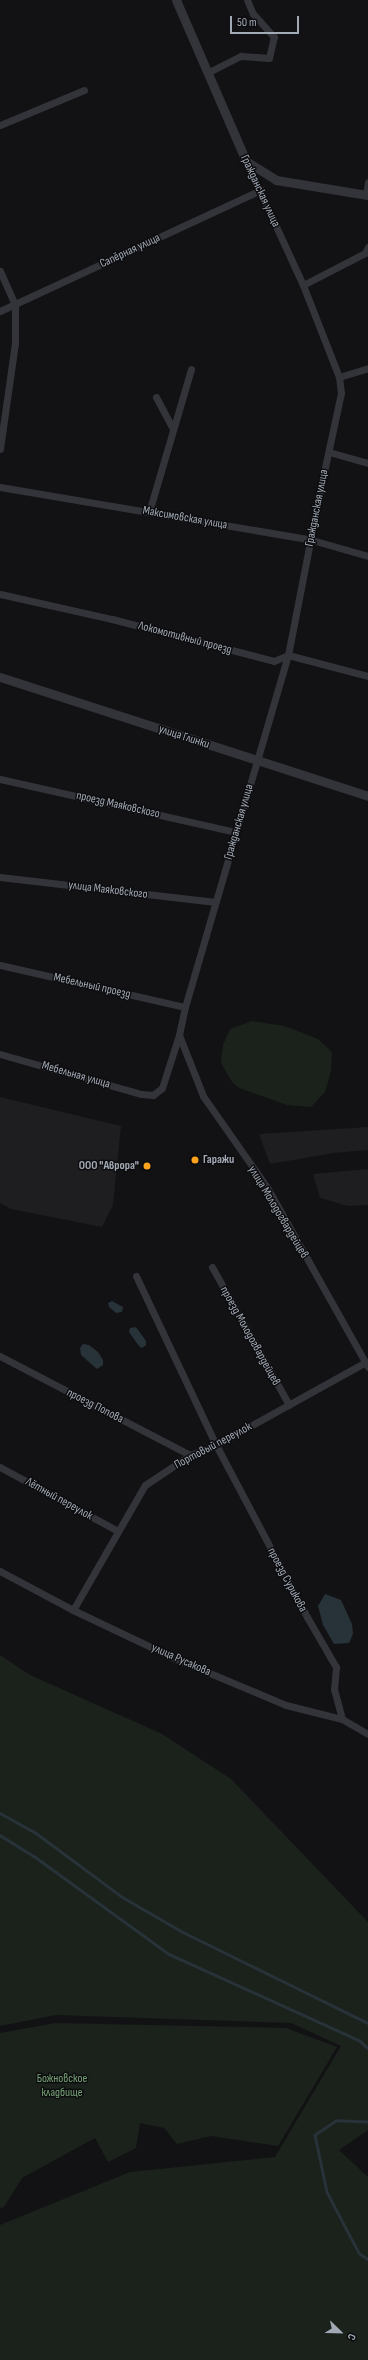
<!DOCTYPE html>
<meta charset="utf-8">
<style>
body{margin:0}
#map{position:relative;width:368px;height:2360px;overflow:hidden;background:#121214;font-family:"Sofia Sans Condensed",sans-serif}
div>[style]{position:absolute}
.built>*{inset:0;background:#1e1e21}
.green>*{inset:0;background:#1a221b}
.water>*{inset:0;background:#273239}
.stream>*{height:2.5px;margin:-1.25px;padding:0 1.25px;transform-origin:1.25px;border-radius:1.25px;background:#273239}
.minor>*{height:7px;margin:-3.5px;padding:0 3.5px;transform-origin:3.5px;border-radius:3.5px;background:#33343a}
.tertiary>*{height:9px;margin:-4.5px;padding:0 4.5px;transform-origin:4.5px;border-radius:4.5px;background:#33343a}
.dots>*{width:11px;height:11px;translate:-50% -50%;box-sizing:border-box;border:2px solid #0d0d0f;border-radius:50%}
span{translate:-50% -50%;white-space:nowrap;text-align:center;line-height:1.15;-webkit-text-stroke:3px #0d0d0f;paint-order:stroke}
.street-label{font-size:12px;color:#a2aab6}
.poi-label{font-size:12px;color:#a2aab6;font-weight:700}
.left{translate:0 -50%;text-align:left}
.right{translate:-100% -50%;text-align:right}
.park-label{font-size:12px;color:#77a377}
.north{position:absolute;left:320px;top:2312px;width:40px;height:40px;-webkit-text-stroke:3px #0d0d0f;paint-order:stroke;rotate:113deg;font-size:11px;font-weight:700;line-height:16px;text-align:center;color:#a2aab6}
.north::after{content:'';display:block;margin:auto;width:14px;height:18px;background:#a2aab6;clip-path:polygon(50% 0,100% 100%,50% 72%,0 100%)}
.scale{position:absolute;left:230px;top:16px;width:69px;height:18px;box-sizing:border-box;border:2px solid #a2aab6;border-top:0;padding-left:5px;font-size:12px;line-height:14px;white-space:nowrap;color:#a2aab6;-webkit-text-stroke:3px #0d0d0f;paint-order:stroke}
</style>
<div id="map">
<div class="built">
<div style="clip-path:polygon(0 1097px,121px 1126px,113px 1205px,102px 1227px,11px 1209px,0 1203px)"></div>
<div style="clip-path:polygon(368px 1127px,368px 1150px,333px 1153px,270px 1164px,259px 1134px)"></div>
<div style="clip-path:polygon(368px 1169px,368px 1205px,348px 1206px,320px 1198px,313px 1174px)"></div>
</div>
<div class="green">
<div style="clip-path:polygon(252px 1021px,284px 1026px,303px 1033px,318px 1039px,332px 1052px,331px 1071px,325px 1092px,311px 1107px,287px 1105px,239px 1088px,232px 1082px,221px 1063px,223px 1045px,230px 1029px)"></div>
<div style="clip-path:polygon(0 1655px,30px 1675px,162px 1734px,231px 1779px,368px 1922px,368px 2130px,339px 2150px,368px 2177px,368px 2360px,0 2360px,0 2225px,130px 2172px,275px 2157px,341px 2046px,291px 2023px,56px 2015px,0 2026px)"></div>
<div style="clip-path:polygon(55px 2023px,286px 2028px,337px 2047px,278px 2146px,211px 2136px,177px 2144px,164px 2128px,140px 2123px,136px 2148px,108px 2162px,95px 2138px,22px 2178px,4px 2207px,0 2208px,0 2033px)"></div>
</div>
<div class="water">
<div style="clip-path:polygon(112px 1301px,123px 1307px,122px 1312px,116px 1313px,109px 1307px,108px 1303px)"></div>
<div style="clip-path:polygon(136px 1327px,146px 1341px,146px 1345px,142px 1348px,139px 1346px,129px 1332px,130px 1328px)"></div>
<div style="clip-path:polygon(83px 1344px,89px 1345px,98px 1352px,103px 1360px,103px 1365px,97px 1369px,81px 1355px,80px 1348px)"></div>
<div style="clip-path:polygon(325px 1594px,341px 1600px,352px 1624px,353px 1634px,349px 1643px,334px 1644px,323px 1625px,318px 1606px)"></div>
</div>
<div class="stream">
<div style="left:0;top:1813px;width:41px;rotate:29.1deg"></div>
<div style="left:36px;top:1833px;width:109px;rotate:36.5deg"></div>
<div style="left:124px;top:1898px;width:68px;rotate:30deg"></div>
<div style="left:183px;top:1932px;width:206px;rotate:26.2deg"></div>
<div style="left:0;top:1835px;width:40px;rotate:32deg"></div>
<div style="left:34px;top:1856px;width:167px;rotate:36deg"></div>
<div style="left:169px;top:1954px;width:209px;rotate:24.4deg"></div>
<div style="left:359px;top:2040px;width:12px;rotate:42deg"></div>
<div style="left:368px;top:2122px;width:32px;rotate:-178deg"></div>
<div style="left:336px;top:2121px;width:25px;rotate:146deg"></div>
<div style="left:315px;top:2135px;width:58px;rotate:78.1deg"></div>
<div style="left:327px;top:2192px;width:69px;rotate:62.3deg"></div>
<div style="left:359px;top:2253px;width:11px;rotate:34deg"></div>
</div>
<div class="minor">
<div style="left:207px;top:73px;width:38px;rotate:-27deg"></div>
<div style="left:241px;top:56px;width:28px;rotate:4deg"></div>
<div style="left:269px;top:58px;width:22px;rotate:-77deg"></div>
<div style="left:274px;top:37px;width:31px;rotate:-132deg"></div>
<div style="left:253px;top:14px;width:15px;rotate:-113deg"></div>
<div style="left:0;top:125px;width:91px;rotate:-22.6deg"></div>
<div style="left:366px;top:195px;width:13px;rotate:-81deg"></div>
<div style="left:0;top:271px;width:37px;rotate:66deg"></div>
<div style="left:15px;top:305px;width:38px;rotate:90deg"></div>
<div style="left:15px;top:343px;width:107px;rotate:98.1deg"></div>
<div style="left:303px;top:285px;width:70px;rotate:-27.3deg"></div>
<div style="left:365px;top:253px;width:7px;rotate:-63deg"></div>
<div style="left:0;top:311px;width:288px;rotate:-24.9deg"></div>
<div style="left:339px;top:377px;width:30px;rotate:-17deg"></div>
<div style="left:156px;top:397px;width:34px;rotate:62deg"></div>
<div style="left:329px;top:452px;width:41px;rotate:15.8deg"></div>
<div style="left:0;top:487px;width:316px;rotate:9.6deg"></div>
<div style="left:312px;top:540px;width:58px;rotate:15.9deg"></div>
<div style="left:149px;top:512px;width:149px;rotate:-73.6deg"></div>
<div style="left:0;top:594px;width:115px;rotate:12.6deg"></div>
<div style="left:112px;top:619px;width:167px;rotate:14.5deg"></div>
<div style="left:274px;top:661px;width:15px;rotate:-23deg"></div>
<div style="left:288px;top:655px;width:83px;rotate:14.7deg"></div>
<div style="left:0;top:779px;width:242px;rotate:12.7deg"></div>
<div style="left:0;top:877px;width:217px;rotate:6.6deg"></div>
<div style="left:0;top:965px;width:190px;rotate:12.8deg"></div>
<div style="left:179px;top:1035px;width:66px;rotate:68.5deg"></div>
<div style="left:203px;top:1096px;width:113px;rotate:55deg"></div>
<div style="left:268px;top:1189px;width:204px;rotate:60.7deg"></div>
<div style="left:0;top:1054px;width:147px;rotate:15.8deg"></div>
<div style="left:141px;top:1094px;width:12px;rotate:5deg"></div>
<div style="left:153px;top:1095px;width:11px;rotate:-38deg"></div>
<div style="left:162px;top:1088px;width:56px;rotate:-72.2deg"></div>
<div style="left:179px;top:1035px;width:29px;rotate:-78deg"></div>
<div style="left:185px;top:1007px;width:367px;rotate:-73.7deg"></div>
<div style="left:288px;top:655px;width:158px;rotate:-79deg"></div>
<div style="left:318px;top:500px;width:109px;rotate:-77.9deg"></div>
<div style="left:341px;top:393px;width:16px;rotate:-97deg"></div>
<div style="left:339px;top:377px;width:99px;rotate:-111.4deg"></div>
<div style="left:303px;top:285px;width:136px;rotate:-114.7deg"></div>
<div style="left:212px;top:1267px;width:158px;rotate:60.8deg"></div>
<div style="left:136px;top:1276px;width:187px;rotate:64.7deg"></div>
<div style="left:216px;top:1445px;width:195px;rotate:62.1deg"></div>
<div style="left:307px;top:1617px;width:58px;rotate:59.9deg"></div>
<div style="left:336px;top:1667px;width:22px;rotate:95deg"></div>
<div style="left:334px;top:1689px;width:31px;rotate:75deg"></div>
<div style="left:0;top:1356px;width:214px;rotate:27.5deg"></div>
<div style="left:0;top:1467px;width:134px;rotate:28.5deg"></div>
<div style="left:0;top:1571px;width:83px;rotate:28.1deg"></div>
<div style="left:73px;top:1610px;width:112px;rotate:25.4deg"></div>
<div style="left:174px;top:1658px;width:121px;rotate:22.8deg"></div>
<div style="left:286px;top:1705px;width:58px;rotate:14deg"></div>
<div style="left:342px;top:1719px;width:30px;rotate:30deg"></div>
<div style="left:73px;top:1610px;width:144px;rotate:-60.1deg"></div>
<div style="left:145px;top:1485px;width:54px;rotate:-33.7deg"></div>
<div style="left:190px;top:1455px;width:28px;rotate:-21deg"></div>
<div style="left:216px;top:1445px;width:171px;rotate:-29deg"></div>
</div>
<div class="tertiary">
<div style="left:176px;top:0;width:176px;rotate:66.5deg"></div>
<div style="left:246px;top:161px;width:36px;rotate:32deg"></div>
<div style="left:276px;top:180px;width:93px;rotate:9.3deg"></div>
<div style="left:0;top:677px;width:387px;rotate:17.9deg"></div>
</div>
<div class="dots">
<div style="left:195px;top:1160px;background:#ffa31f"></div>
<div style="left:147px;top:1166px;background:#ffa31f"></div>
</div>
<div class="street-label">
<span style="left:260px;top:191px;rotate:65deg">Гражданская улица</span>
<span style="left:130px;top:251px;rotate:-25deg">Сапёрная улица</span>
<span style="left:317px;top:508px;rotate:-79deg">Гражданская улица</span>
<span style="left:185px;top:518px;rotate:10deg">Максимовская улица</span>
<span style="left:185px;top:638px;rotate:15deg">Локомотивный проезд</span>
<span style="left:184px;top:737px;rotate:18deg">улица Глинки</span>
<span style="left:118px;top:805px;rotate:13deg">проезд Маяковского</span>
<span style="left:239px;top:822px;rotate:-74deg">Гражданская улица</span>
<span style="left:108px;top:890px;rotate:7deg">улица Маяковского</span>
<span style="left:92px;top:986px;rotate:13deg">Мебельный проезд</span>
<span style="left:76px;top:1075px;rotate:16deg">Мебельная улица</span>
<span style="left:278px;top:1212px;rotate:59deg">улица Молодогвардейцев</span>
<span style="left:250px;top:1336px;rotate:61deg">проезд Молодогвардейцев</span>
<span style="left:95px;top:1406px;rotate:27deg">проезд Попова</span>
<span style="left:213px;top:1446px;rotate:-28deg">Портовый переулок</span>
<span style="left:59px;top:1499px;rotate:29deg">Лётный переулок</span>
<span style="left:287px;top:1580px;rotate:62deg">проезд Сурикова</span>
<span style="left:181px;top:1660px;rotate:24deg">улица Русакова</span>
</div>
<div class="poi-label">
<span class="left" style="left:203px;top:1160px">Гаражи</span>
<span class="right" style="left:139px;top:1166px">ООО "Аврора"</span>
</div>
<div class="park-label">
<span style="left:62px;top:2086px">Божновское<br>кладбище</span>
</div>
<div class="north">С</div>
<div class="scale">50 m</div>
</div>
